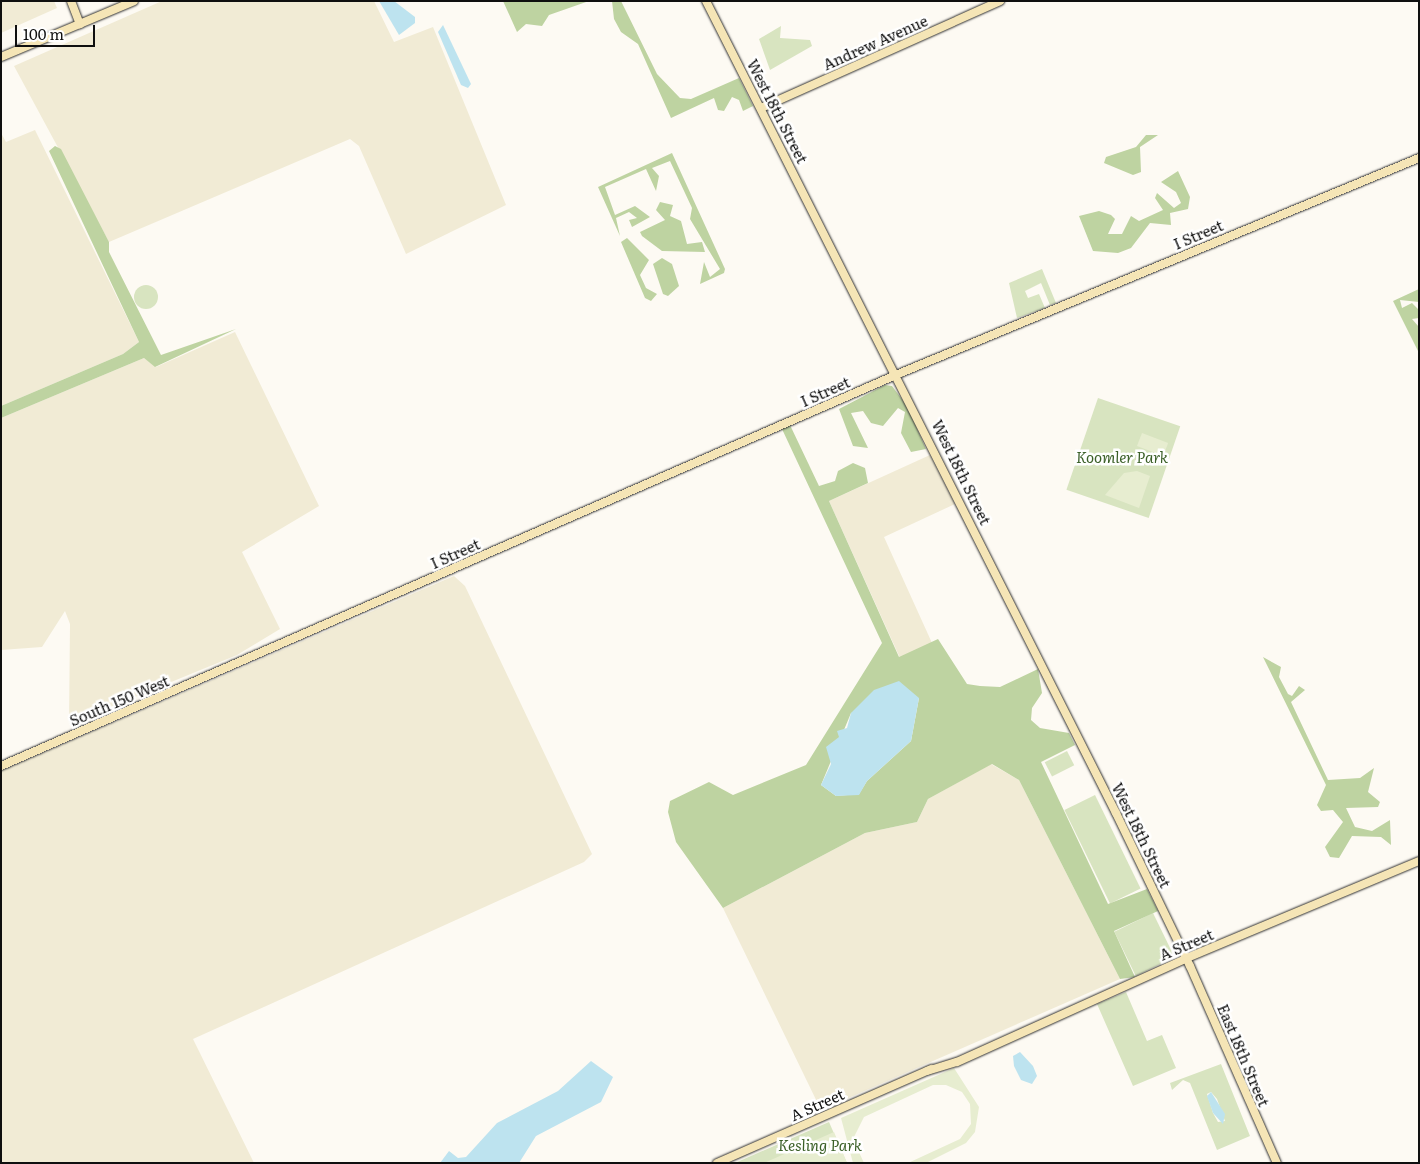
<!DOCTYPE html>
<style>
body{margin:0}
#map{position:relative;width:1420px;height:1164px;overflow:hidden;background:#fdfaf3;font-family:Literata,serif}
div>[style]{position:absolute}
.farmland>*{inset:0;background:#f1ebd5}
.green>*{inset:0;background:#d8e4c0;transform-origin:0 0}
.round{border-radius:50%}
.forest>*{inset:0;background:#bed3a1}
.pitch>*{inset:0;background:#e7edd0;transform-origin:0 0}
.water>*{inset:0;background:#bde3ef}
.roads{filter:drop-shadow(0 0 1px #313131) drop-shadow(0 0 1px #313131)}
.secondary>*{height:8px;margin:-4px;padding:0 4px;transform-origin:4px;border-radius:4px;background:#f5e5b6}
span{translate:-50% -50%;white-space:nowrap;text-align:center;line-height:1.15;-webkit-text-stroke:5px #fff;paint-order:stroke}
.street-label{font-size:15px;color:#0f0f0f}
.park-label{font-size:15px;color:#3a5f27;font-style:italic}
.frame{position:absolute;inset:0;border:2px solid #0f0f0f;pointer-events:none}
.scale{position:absolute;left:15px;top:25px;width:80px;height:22px;box-sizing:border-box;border:2px solid #0f0f0f;border-top:0;padding-left:6px;font-size:15px;line-height:18px;white-space:nowrap;color:#0f0f0f;-webkit-text-stroke:4px #fff;paint-order:stroke}
</style>
<div id="map">
<div class="farmland">
<div style="clip-path:polygon(1px 1px,54px 1px,57px 8px,1px 33px)"></div>
<div style="clip-path:polygon(162px 1px,374px 1px,394px 42px,433px 27px,506px 205px,406px 254px,359px 146px,350px 139px,109px 242px,14px 66px)"></div>
<div style="clip-path:polygon(35px 130px,139px 342px,123px 354px,1px 406px,1px 133px,6px 142px)"></div>
<div style="clip-path:polygon(235px 332px,319px 506px,242px 552px,280px 629px,237px 655px,69px 724px,70px 624px,65px 611px,42px 647px,1px 650px,1px 418px,144px 358px,156px 367px)"></div>
<div style="clip-path:polygon(930px 455px,955px 504px,884px 537px,932px 643px,900px 658px,829px 501px)"></div>
<div style="clip-path:polygon(454px 576px,465px 586px,592px 854px,584px 862px,193px 1039px,254px 1163px,1px 1163px,1px 771px)"></div>
<div style="clip-path:polygon(991px 764px,1019px 780px,1120px 979px,821px 1110px,723px 908px,865px 833px,917px 822px,928px 799px)"></div>
</div>
<div class="green">
<div style="clip-path:polygon(781px 26px,780px 38px,810px 40px,812px 46px,770px 70px,759px 39px)"></div>
<div style="clip-path:polygon(1042px 269px,1056px 303px,1050px 305px,1041px 283px,1025px 291px,1028px 298px,1039px 294px,1045px 308px,1017px 318px,1009px 283px)"></div>
<div class="round" style="left:134px;top:285px;width:24px;height:24px"></div>
<div style="left:1098px;top:398px;width:87px;height:97px;rotate:19deg"></div>
<div style="left:1067px;top:751px;width:16px;height:25px;rotate:63deg"></div>
<div style="left:1095px;top:795px;width:104px;height:34px;rotate:64deg"></div>
<div style="left:1153px;top:913px;width:49px;height:43px;rotate:64deg"></div>
<div style="clip-path:polygon(1126px 992px,1147px 1041px,1162px 1035px,1176px 1068px,1133px 1086px,1097px 1004px)"></div>
<div style="clip-path:polygon(evenodd,1221px 1064px,1250px 1136px,1217px 1150px,1190px 1083px,1183px 1080px,1172px 1090px,1170px 1083px,1221px 1064px,1211px 1092px,1217px 1099px,1225px 1121px,1218px 1122px,1213px 1113px,1207px 1094px,1211px 1092px)"></div>
<div style="clip-path:polygon(829px 1122px,847px 1163px,735px 1163px)"></div>
</div>
<div class="forest">
<div style="clip-path:polygon(503px 1px,589px 1px,549px 15px,542px 26px,526px 24px,517px 32px)"></div>
<div style="clip-path:polygon(612px 1px,621px 1px,657px 74px,680px 98px,691px 99px,739px 78px,753px 106px,743px 111px,739px 100px,732px 97px,724px 111px,718px 110px,714px 98px,671px 118px,638px 44px,621px 32px,614px 19px)"></div>
<div style="clip-path:polygon(1146px 135px,1158px 135px,1140px 147px,1141px 172px,1133px 175px,1104px 163px,1106px 157px,1136px 147px)"></div>
<div style="clip-path:polygon(55px 146px,61px 149px,109px 242px,109px 252px,161px 355px,236px 329px,155px 367px,144px 358px,1px 418px,1px 406px,123px 354px,139px 342px,49px 151px)"></div>
<div style="clip-path:polygon(672px 153px,725px 269px,724px 273px,700px 284px,704px 262px,710px 277px,720px 269px,690px 219px,692px 208px,670px 161px,652px 168px,659px 176px,656px 191px,646px 169px,605px 187px,615px 215px,635px 206px,650px 217px,632px 227px,629px 220px,637px 218px,629px 212px,616px 218px,620px 236px,598px 187px)"></div>
<div style="clip-path:polygon(1178px 171px,1190px 197px,1188px 209px,1170px 213px,1171px 225px,1150px 223px,1131px 248px,1118px 253px,1093px 251px,1079px 216px,1099px 211px,1111px 215px,1115px 219px,1108px 234px,1122px 234px,1131px 216px,1139px 221px,1163px 210px,1155px 198px,1157px 193px,1174px 208px,1181px 203px,1176px 192px,1161px 182px)"></div>
<div style="clip-path:polygon(660px 202px,673px 205px,670px 216px,681px 221px,687px 244px,702px 242px,705px 252px,662px 251px,642px 236px,640px 232px,665px 220px,656px 210px)"></div>
<div style="clip-path:polygon(627px 238px,649px 260px,640px 275px,646px 288px,657px 294px,651px 301px,645px 298px,621px 242px)"></div>
<div style="clip-path:polygon(662px 258px,672px 264px,679px 286px,668px 296px,663px 294px,653px 264px)"></div>
<div style="clip-path:polygon(1419px 289px,1419px 302px,1400px 300px,1402px 308px,1412px 303px,1419px 310px,1419px 318px,1412px 319px,1419px 327px,1419px 353px,1393px 301px)"></div>
<div style="clip-path:polygon(885px 385px,892px 386px,907px 406px,926px 449px,911px 452px,901px 433px,905px 412px,898px 408px,883px 426px,871px 423px,863px 411px,851px 413px,868px 448px,853px 446px,839px 409px)"></div>
<div style="clip-path:polygon(evenodd,790px 425px,819px 486px,835px 481px,838px 471px,853px 463px,865px 468px,868px 483px,829px 501px,899px 657px,938px 639px,967px 684px,980px 686px,1000px 687px,1038px 669px,1042px 693px,1032px 708px,1031px 720px,1040px 728px,1069px 733px,1075px 745px,1041px 762px,1108px 904px,1147px 889px,1158px 911px,1114px 931px,1135px 977px,1120px 979px,1019px 780px,992px 764px,928px 799px,917px 822px,865px 833px,723px 908px,676px 842px,668px 812px,670px 801px,709px 782px,733px 795px,806px 765px,882px 643px,782px 429px,790px 425px,919px 698px,911px 741px,867px 781px,859px 794px,836px 796px,821px 785px,851px 713px,919px 698px)"></div>
<div style="clip-path:polygon(1263px 657px,1281px 667px,1279px 677px,1288px 694px,1292px 696px,1299px 686px,1305px 690px,1291px 702px,1328px 780px,1360px 778px,1374px 768px,1368px 792px,1380px 802px,1378px 807px,1346px 808px,1355px 827px,1372px 831px,1390px 820px,1391px 845px,1381px 837px,1352px 836px,1339px 858px,1330px 857px,1325px 847px,1343px 822px,1333px 810px,1321px 811px,1317px 805px,1326px 785px)"></div>
</div>
<div class="pitch">
<div style="left:1142px;top:433px;width:28px;height:14px;rotate:21deg"></div>
<div style="clip-path:polygon(1137px 471px,1150px 476px,1139px 508px,1105px 495px,1124px 473px)"></div>
<div style="clip-path:polygon(954px 1068px,979px 1107px,975px 1132px,966px 1143px,926px 1163px,908px 1163px,960px 1139px,971px 1124px,970px 1104px,962px 1092px,946px 1085px,933px 1085px,864px 1117px,853px 1139px,864px 1163px,853px 1163px,841px 1118px)"></div>
<div style="clip-path:polygon(834px 1132px,847px 1163px,764px 1163px)"></div>
</div>
<div class="water">
<div style="clip-path:polygon(379px 1px,394px 1px,415px 17px,415px 23px,399px 35px)"></div>
<div style="clip-path:polygon(443px 25px,471px 84px,468px 88px,461px 85px,438px 32px)"></div>
<div style="clip-path:polygon(899px 681px,919px 698px,911px 741px,867px 781px,859px 795px,836px 796px,821px 785px,831px 764px,826px 747px,839px 737px,837px 731px,847px 728px,851px 713px,874px 690px)"></div>
<div style="clip-path:polygon(1020px 1052px,1033px 1066px,1037px 1076px,1032px 1084px,1021px 1080px,1014px 1066px,1013px 1056px)"></div>
<div style="clip-path:polygon(591px 1061px,613px 1077px,601px 1102px,536px 1136px,519px 1163px,440px 1163px,449px 1151px,458px 1158px,466px 1157px,497px 1123px,558px 1091px)"></div>
<div style="clip-path:polygon(1211px 1092px,1225px 1114px,1223px 1124px,1213px 1113px,1207px 1096px)"></div>
</div>
<div class="roads">
<div class="secondary">
<div style="left:71px;top:1px;width:25px;rotate:69deg"></div>
<div style="left:706px;top:1px;width:910px;rotate:63.21deg"></div>
<div style="left:1116px;top:813px;width:170px;rotate:64.2deg"></div>
<div style="left:1190px;top:966px;width:215px;rotate:66.2deg"></div>
<div style="left:1px;top:57px;width:144px;rotate:-22.8deg"></div>
<div style="left:761px;top:108px;width:262px;rotate:-24.1deg"></div>
<div style="left:1px;top:766px;width:984px;rotate:-23.6deg"></div>
<div style="left:903px;top:372px;width:559px;rotate:-22.53deg"></div>
<div style="left:927px;top:1071px;width:31px;rotate:-17deg"></div>
<div style="left:957px;top:1062px;width:252px;rotate:-24.3deg"></div>
<div style="left:1187px;top:958px;width:251px;rotate:-22.7deg"></div>
<div style="left:717px;top:1163px;width:234px;rotate:-23.7deg"></div>
</div>
</div>
<div class="street-label">
<span style="left:875px;top:42px;rotate:-24deg">Andrew Avenue</span>
<span style="left:778px;top:111px;rotate:63deg">West 18th Street</span>
<span style="left:1198px;top:234px;rotate:-23deg">I Street</span>
<span style="left:825px;top:391px;rotate:-24deg">I Street</span>
<span style="left:962px;top:472px;rotate:64deg">West 18th Street</span>
<span style="left:455px;top:553px;rotate:-24deg">I Street</span>
<span style="left:119px;top:700px;rotate:-23deg">South 150 West</span>
<span style="left:1142px;top:835px;rotate:64deg">West 18th Street</span>
<span style="left:1186px;top:944px;rotate:-23deg">A Street</span>
<span style="left:1244px;top:1055px;rotate:67deg">East 18th Street</span>
<span style="left:817px;top:1104px;rotate:-24deg">A Street</span>
</div>
<div class="park-label">
<span style="left:1122px;top:457px">Koomler Park</span>
<span style="left:820px;top:1145px">Kesling Park</span>
</div>
<div class="frame"></div>
<div class="scale">100 m</div>
</div>
